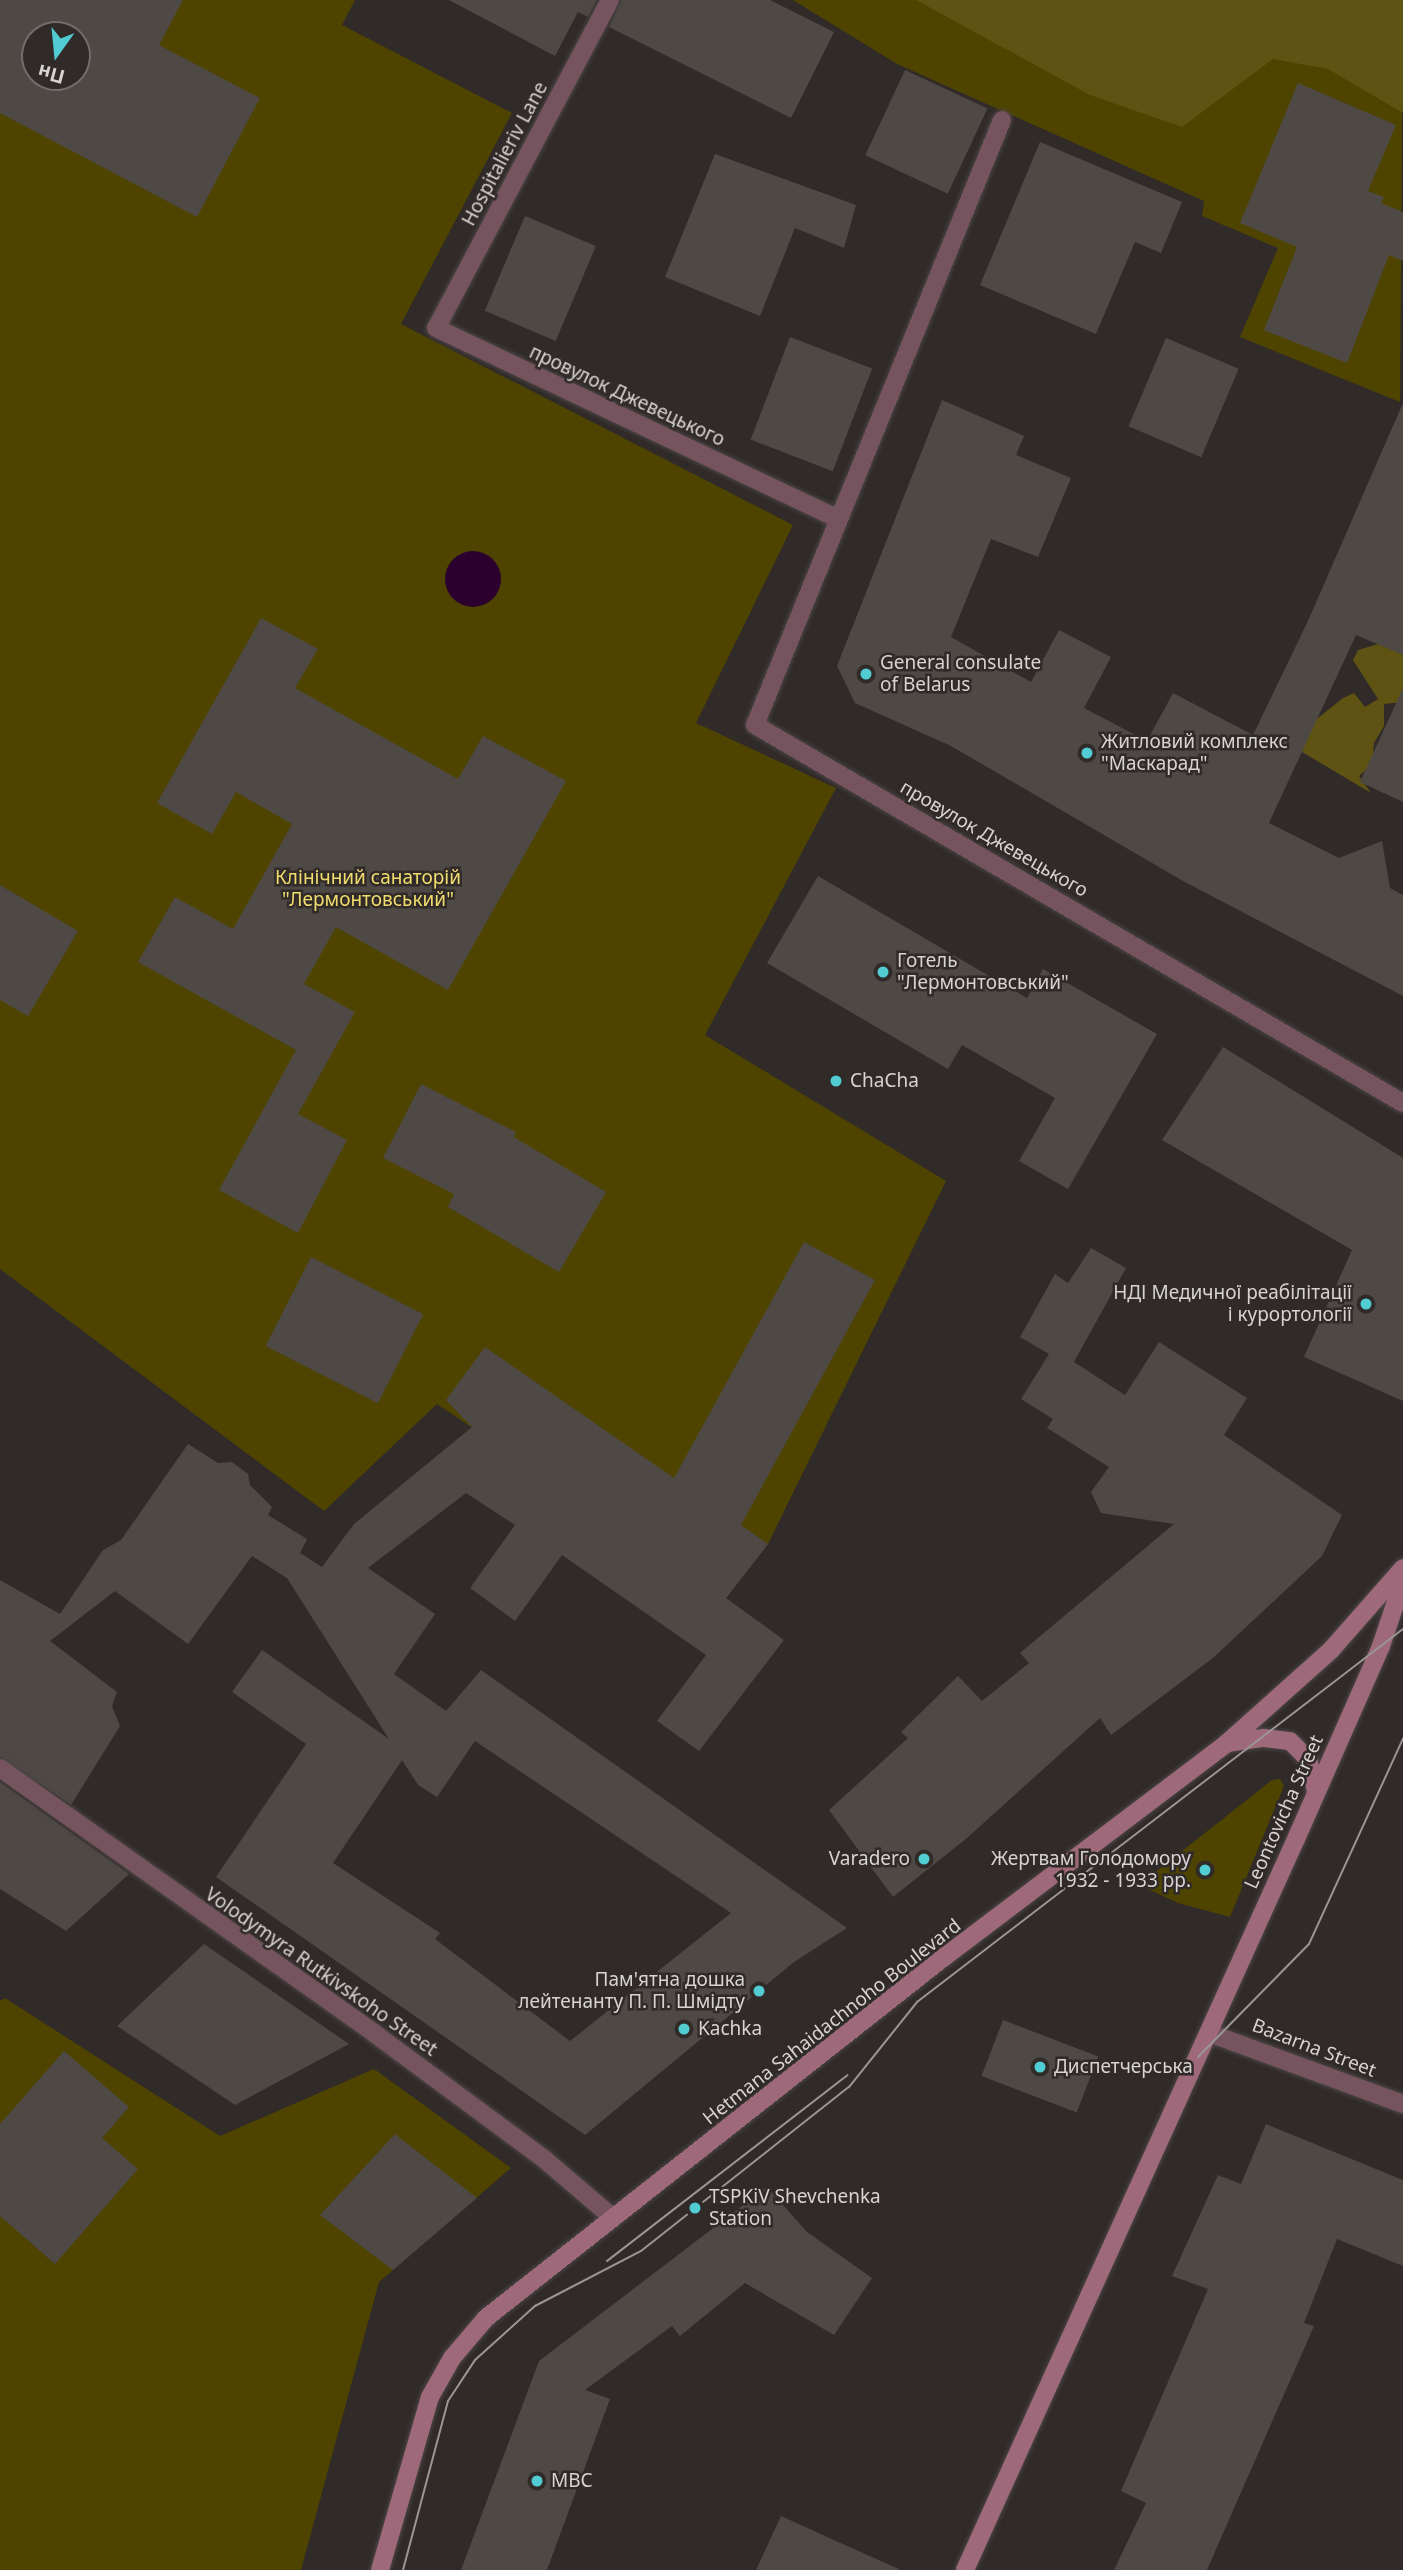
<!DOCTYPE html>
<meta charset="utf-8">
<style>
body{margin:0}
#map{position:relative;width:1403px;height:2570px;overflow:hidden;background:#302a29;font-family:"Noto Sans",sans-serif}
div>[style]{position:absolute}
.green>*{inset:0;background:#4e4400}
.forest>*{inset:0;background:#5e5312}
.water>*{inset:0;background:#2b002f}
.round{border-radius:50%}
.building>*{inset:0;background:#4e4945;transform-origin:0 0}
.roads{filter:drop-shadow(0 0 2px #4b4544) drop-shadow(0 0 2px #4b4544)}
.street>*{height:18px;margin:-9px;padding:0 9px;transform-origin:9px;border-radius:9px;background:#75545f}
.secondary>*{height:18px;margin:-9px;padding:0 9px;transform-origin:9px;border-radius:9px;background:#9e6a7b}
.tram>*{height:2px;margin:-1px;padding:0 1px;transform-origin:1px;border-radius:1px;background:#9b9695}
.dots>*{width:19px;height:19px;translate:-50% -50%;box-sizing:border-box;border:4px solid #302a29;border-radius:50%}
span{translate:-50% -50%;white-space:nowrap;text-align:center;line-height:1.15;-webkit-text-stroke:5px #302a29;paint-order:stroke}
.street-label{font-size:19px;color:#d7d3d2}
.poi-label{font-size:19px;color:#d7d3d2}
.left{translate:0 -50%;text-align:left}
.right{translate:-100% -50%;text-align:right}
.park-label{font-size:19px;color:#f1dd6e}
.north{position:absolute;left:21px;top:21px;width:70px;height:70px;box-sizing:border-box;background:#302a29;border:2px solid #736e6d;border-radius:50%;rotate:195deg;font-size:19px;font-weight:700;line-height:28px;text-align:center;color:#d7d3d2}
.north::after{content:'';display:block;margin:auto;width:24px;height:32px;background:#51ccd3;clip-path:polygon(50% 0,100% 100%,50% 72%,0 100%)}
</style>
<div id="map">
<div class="green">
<div style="clip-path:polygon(evenodd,0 0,355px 0,342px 25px,512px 113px,401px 324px,793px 525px,696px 723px,836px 788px,705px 1035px,946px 1181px,768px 1544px,726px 1598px,437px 1404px,324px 1511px,0 1269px,0 0,35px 35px,77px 35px,77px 77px,35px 77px,35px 35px)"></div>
<div style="clip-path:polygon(793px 0,1403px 0,1400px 402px,1240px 337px,1278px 248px,1202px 216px,1204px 201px,897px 64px)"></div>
<div style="clip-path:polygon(1280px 1779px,1284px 1786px,1230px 1917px,1178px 1903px,1139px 1885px,1272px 1780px)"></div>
<div style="clip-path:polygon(5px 1998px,220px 2136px,374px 2069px,511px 2168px,379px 2282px,301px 2570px,0 2570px,0 2001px)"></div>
</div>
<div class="forest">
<div style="clip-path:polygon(916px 0,1403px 0,1403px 113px,1328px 69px,1273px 59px,1182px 127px,1090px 95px)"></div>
<div style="clip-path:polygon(1399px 638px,1403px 640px,1403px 702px,1384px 704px,1384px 726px,1374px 743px,1372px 765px,1359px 776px,1371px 793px,1297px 749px,1308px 726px,1343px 698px,1354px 693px,1365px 707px,1378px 699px,1353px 660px,1358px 650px)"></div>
</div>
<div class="water">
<div class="round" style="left:445px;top:551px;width:56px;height:56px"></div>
</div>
<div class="building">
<div style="clip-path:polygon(evenodd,0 0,183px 0,159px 45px,260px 98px,197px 217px,0 113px,0 0,35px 35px,77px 35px,77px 77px,35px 77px,35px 35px)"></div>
<div style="clip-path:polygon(449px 0,597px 0,588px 17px,578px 12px,555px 56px)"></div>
<div style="clip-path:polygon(621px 0,770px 0,834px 32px,791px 118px,609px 27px)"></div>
<div style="left:905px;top:70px;width:91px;height:94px;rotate:25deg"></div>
<div style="clip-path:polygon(1298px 83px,1396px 125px,1368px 191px,1384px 197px,1381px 203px,1403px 212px,1403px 261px,1389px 255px,1347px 363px,1264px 330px,1297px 247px,1240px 223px)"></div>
<div style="clip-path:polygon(1040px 142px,1182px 202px,1161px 253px,1135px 242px,1096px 334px,980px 285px)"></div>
<div style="clip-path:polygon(715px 154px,856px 205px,844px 248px,795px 228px,760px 316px,665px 277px)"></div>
<div style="left:525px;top:216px;width:77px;height:103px;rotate:23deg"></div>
<div style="left:790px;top:337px;width:88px;height:110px;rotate:21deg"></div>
<div style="left:1166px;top:338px;width:79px;height:96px;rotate:23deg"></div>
<div style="clip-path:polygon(942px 400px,1024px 436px,1016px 455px,1071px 478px,1038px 557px,991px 539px,951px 637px,1031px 682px,1059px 630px,1111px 657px,1084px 708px,1147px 741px,1173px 693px,1253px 735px,1307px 623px,1403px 403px,1403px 655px,1356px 635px,1269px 823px,1339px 858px,1382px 841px,1390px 888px,1403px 895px,1403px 996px,1183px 881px,951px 746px,855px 703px,837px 666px)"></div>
<div style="clip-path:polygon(261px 618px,318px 649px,295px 688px,458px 779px,483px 736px,566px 781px,448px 990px,336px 927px,304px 984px,355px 1012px,298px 1114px,347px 1140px,298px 1233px,219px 1190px,296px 1050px,138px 962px,175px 897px,233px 929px,292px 824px,236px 792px,212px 834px,157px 803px)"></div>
<div style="clip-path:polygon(1403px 688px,1403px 802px,1360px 782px)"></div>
<div style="clip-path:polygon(818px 876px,1027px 998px,1043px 969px,1157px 1034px,1068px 1189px,1019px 1161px,1055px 1098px,962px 1045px,948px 1069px,767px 963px)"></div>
<div style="clip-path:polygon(0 885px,78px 931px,28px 1016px,0 1000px)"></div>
<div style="clip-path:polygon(1223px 1047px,1403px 1158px,1403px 1401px,1304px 1357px,1352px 1250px,1162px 1140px)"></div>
<div style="clip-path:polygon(421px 1084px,516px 1132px,514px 1137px,606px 1192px,559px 1272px,448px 1207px,454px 1194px,383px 1158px)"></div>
<div style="clip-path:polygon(evenodd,804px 1242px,875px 1280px,741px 1525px,768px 1544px,726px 1598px,784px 1640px,699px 1751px,657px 1721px,706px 1655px,562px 1555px,515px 1621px,470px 1588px,515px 1525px,466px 1493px,368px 1568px,435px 1614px,394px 1674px,446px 1711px,481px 1670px,847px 1928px,794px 1962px,585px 2135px,216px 1877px,306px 1744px,232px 1692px,262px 1650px,389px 1739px,287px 1578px,252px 1556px,188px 1644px,115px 1591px,50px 1641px,117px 1692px,112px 1706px,120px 1726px,71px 1805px,0 1757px,0 1580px,60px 1614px,103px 1550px,121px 1540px,188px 1444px,218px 1463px,232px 1462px,248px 1474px,250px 1485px,272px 1507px,268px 1515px,307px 1539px,300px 1553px,322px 1567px,354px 1524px,472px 1427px,446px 1400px,485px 1347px,674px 1478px,804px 1242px,475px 1741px,731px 1913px,570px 2041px,435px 1939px,440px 1933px,333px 1863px,402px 1760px,418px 1785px,437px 1797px,475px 1741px)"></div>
<div style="clip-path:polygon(1091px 1248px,1126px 1268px,1074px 1362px,1125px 1395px,1159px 1342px,1247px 1398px,1224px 1435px,1342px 1515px,1322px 1556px,1213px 1658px,1111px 1735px,1100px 1718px,967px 1838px,893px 1897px,829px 1810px,908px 1738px,901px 1732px,958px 1676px,982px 1701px,1029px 1663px,1020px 1653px,1174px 1524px,1101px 1513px,1091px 1492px,1109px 1467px,1047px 1428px,1053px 1419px,1021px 1399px,1049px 1354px,1020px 1337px,1055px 1274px,1068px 1283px)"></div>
<div style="left:311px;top:1257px;width:126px;height:100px;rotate:27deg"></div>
<div style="clip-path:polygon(0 1782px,129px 1874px,66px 1931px,0 1889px)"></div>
<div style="clip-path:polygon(204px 1944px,349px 2044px,235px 2105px,117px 2026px)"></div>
<div style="left:1003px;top:2020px;width:102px;height:60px;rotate:21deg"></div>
<div style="clip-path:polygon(64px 2051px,129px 2107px,102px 2138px,138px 2169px,55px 2264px,0 2216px,0 2124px)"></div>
<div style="clip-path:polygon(1266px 2124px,1403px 2180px,1403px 2266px,1337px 2239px,1304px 2323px,1314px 2326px,1207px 2570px,1114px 2570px,1146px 2503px,1121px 2491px,1208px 2289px,1172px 2276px,1218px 2175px,1241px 2184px)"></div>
<div style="clip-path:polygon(395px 2134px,477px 2198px,393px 2270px,320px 2215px)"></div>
<div style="clip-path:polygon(767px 2187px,807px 2232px,872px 2278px,834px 2335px,745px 2283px,680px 2336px,672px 2326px,585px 2390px,610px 2399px,547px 2570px,461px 2570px,539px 2361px)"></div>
<div style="clip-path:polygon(781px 2516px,836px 2541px,901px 2570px,756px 2570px)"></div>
</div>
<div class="roads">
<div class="street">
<div style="left:610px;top:0;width:371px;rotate:117.9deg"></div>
<div style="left:436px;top:328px;width:445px;rotate:25.4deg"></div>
<div style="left:1002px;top:120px;width:653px;rotate:112.21deg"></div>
<div style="left:755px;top:725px;width:750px;rotate:30.26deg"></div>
<div style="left:0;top:1768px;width:458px;rotate:35.3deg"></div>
<div style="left:374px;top:2033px;width:212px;rotate:36.5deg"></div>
<div style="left:544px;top:2159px;width:91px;rotate:40.5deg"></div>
<div style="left:1209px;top:2033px;width:207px;rotate:20.1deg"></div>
</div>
<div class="secondary">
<div style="left:1227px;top:1743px;width:37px;rotate:-8deg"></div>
<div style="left:1264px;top:1738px;width:26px;rotate:7deg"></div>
<div style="left:1290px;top:1741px;width:25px;rotate:45deg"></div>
<div style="left:1308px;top:1759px;width:32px;rotate:76deg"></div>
<div style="left:380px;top:2570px;width:180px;rotate:-73.9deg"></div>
<div style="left:430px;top:2397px;width:45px;rotate:-60.6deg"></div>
<div style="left:452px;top:2358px;width:52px;rotate:-49.6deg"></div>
<div style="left:486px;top:2318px;width:582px;rotate:-38.23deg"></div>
<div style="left:943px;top:1958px;width:356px;rotate:-37.1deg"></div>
<div style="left:1227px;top:1743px;width:140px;rotate:-41.8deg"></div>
<div style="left:1331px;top:1650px;width:109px;rotate:-48.7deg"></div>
<div style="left:965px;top:2570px;width:802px;rotate:-65.64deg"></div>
<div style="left:1296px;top:1839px;width:211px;rotate:-66.2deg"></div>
<div style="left:1381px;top:1646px;width:69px;rotate:-71.3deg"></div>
</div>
</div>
<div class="tram">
<div style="left:1198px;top:2057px;width:158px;rotate:-45.5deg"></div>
<div style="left:1309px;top:1944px;width:226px;rotate:-65.4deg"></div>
<div style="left:607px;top:2261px;width:304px;rotate:-37.7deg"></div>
<div style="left:403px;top:2570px;width:175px;rotate:-75.1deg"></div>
<div style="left:448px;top:2401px;width:49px;rotate:-56.6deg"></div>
<div style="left:475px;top:2360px;width:81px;rotate:-42deg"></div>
<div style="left:535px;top:2306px;width:119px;rotate:-27.4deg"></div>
<div style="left:641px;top:2251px;width:265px;rotate:-38.3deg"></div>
<div style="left:849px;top:2087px;width:109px;rotate:-51.3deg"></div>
<div style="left:917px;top:2002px;width:613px;rotate:-37.51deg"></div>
</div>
<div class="dots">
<div style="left:866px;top:674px;background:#51ccd3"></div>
<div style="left:1087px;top:753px;background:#51ccd3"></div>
<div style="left:883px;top:972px;background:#51ccd3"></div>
<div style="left:836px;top:1081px;background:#51ccd3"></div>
<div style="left:1366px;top:1304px;background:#51ccd3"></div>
<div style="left:924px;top:1859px;background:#51ccd3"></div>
<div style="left:1205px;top:1870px;background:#51ccd3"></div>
<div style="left:759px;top:1991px;background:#51ccd3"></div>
<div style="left:684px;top:2029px;background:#51ccd3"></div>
<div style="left:1040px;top:2067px;background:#51ccd3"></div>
<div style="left:695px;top:2208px;background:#51ccd3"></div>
<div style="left:537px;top:2481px;background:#51ccd3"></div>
</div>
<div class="street-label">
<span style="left:505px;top:154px;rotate:-62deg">Hospitalieriv Lane</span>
<span style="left:627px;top:396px;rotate:25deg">провулок Джевецького</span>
<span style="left:994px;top:839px;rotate:30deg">провулок Джевецького</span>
<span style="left:1284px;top:1812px;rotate:-66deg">Leontovicha Street</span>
<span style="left:321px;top:1972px;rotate:35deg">Volodymyra Rutkivskoho Street</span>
<span style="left:832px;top:2022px;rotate:-38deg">Hetmana Sahaidachnoho Boulevard</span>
<span style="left:1314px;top:2048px;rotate:21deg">Bazarna Street</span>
</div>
<div class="poi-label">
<span class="left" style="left:880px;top:674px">General consulate<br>of Belarus</span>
<span class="left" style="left:1101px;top:753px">Житловий комплекс<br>"Маскарад"</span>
<span class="left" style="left:897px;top:972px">Готель<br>"Лермонтовський"</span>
<span class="left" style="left:850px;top:1081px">ChaCha</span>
<span class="right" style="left:1352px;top:1304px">НДІ Медичної реабілітації<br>і курортології</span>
<span class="right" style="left:910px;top:1859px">Varadero</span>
<span class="right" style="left:1191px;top:1870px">Жертвам Голодомору<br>1932 - 1933 рр.</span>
<span class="right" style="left:745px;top:1991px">Пам'ятна дошка<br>лейтенанту П. П. Шмідту</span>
<span class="left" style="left:698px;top:2029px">Kachka</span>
<span class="left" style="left:1054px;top:2067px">Диспетчерська</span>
<span class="left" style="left:709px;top:2208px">TSPKiV Shevchenka<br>Station</span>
<span class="left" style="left:551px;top:2481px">МВС</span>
</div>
<div class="park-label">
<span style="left:368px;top:889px">Клінічний санаторій<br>"Лермонтовський"</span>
</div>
<div class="north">Пн</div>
</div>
